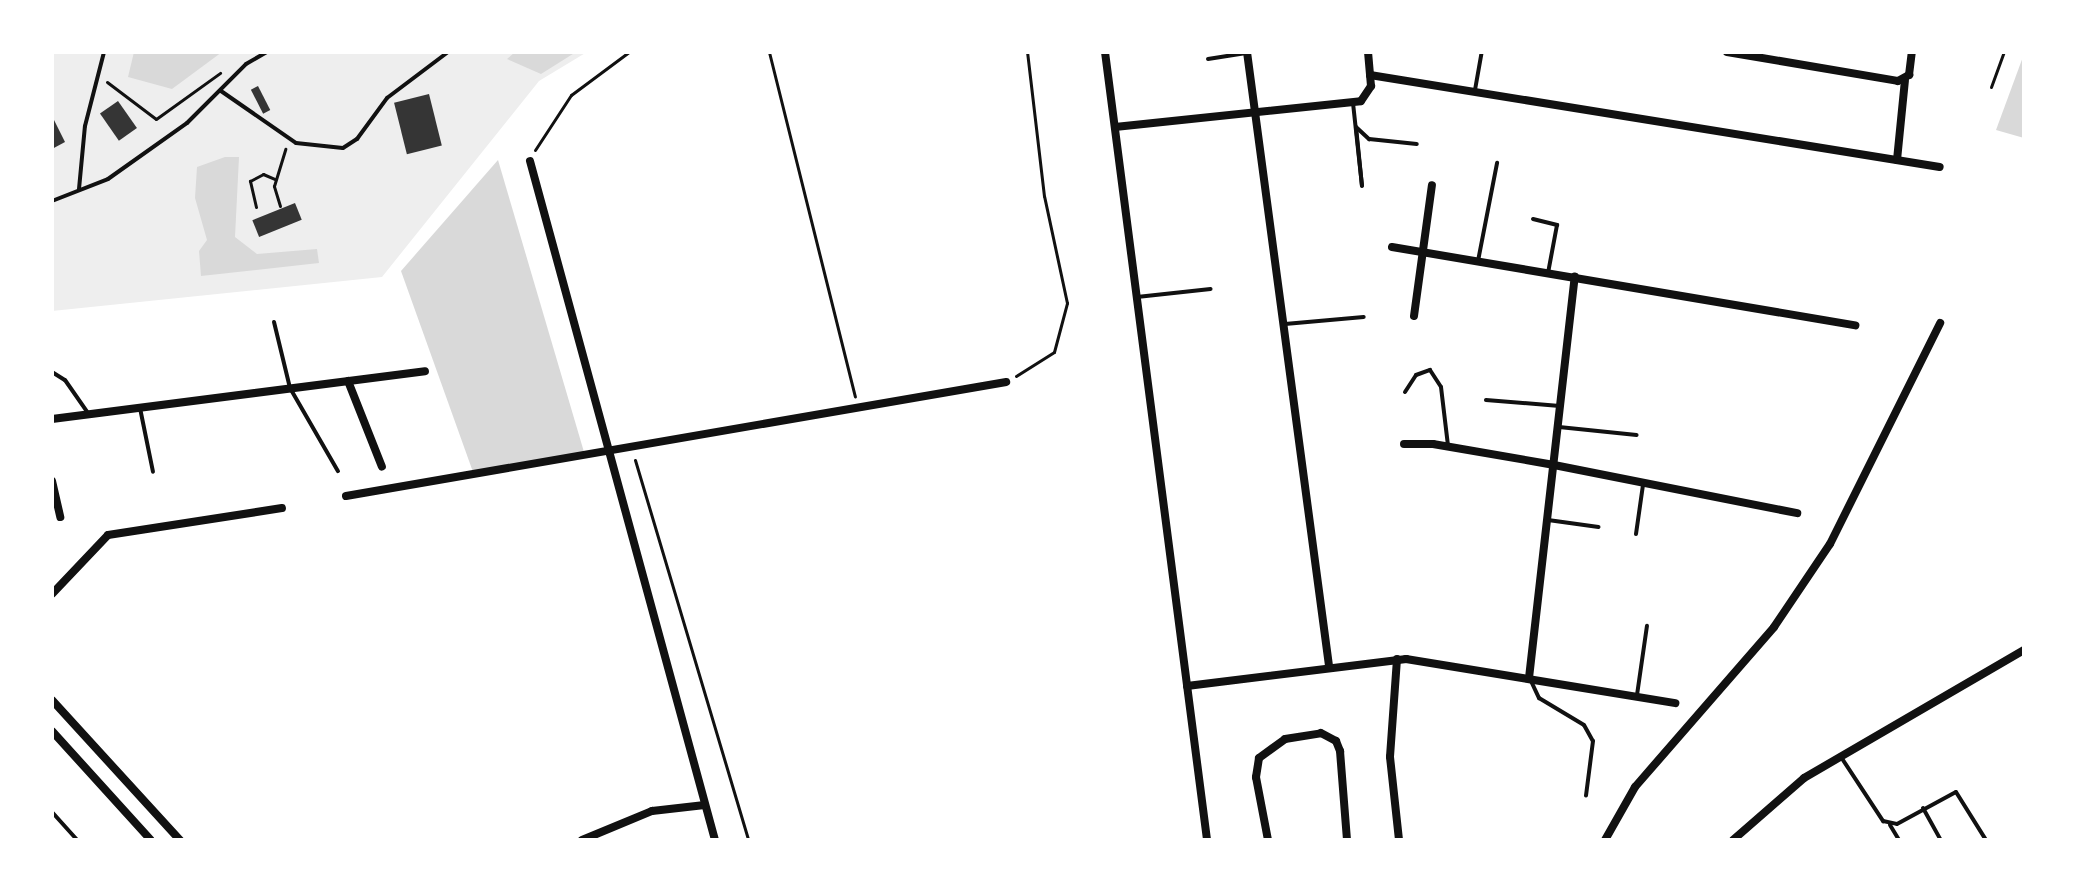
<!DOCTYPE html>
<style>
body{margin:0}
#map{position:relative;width:2076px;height:892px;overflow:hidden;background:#fff;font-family:"Zilla Slab",serif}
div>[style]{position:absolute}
.green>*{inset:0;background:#eee}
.water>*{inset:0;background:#d9d9d9}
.building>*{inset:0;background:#353535;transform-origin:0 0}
.path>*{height:3px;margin:-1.5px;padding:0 1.5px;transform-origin:1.5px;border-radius:1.5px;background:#111}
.service>*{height:4px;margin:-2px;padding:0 2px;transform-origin:2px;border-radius:2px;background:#111}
.minor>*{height:8px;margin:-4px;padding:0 4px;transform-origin:4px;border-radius:4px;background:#111}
span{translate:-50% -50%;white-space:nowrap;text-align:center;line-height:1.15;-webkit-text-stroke:6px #fff;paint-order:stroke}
.frame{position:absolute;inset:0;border:54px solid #fff;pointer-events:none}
</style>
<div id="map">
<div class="green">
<div style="clip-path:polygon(52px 52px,587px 52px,539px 81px,382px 277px,52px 311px)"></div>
</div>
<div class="water">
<div style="clip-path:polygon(134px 52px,222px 52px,172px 89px,128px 77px)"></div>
<div style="clip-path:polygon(515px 52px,576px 52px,541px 74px,507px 59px)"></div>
<div style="clip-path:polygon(2024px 54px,2024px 138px,1996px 130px)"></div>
<div style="clip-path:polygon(225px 157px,239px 157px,235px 237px,257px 254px,317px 249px,319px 263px,201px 276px,199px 251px,207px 240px,195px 198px,197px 167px)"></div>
<div style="clip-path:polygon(498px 160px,584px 452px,473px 472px,401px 271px)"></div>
</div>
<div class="building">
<div style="left:258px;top:86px;width:27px;height:8px;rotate:63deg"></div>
<div style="left:429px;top:94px;width:53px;height:36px;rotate:76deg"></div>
<div style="left:118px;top:101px;width:33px;height:22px;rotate:55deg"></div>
<div style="clip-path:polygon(52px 116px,65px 142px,52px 149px)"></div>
<div style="left:295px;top:203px;width:18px;height:46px;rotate:68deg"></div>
</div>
<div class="path">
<div style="left:769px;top:52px;width:355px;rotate:76deg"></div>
<div style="left:107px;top:82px;width:61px;rotate:37.1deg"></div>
<div style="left:156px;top:119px;width:79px;rotate:-35.7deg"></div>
<div style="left:1991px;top:87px;width:37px;rotate:-70deg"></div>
<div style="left:535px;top:150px;width:66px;rotate:-56.8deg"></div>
<div style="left:571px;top:95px;width:72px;rotate:-36.6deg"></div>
<div style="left:280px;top:206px;width:21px;rotate:-107deg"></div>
<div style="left:274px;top:186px;width:39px;rotate:-73deg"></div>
<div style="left:256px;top:207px;width:27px;rotate:-103deg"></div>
<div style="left:250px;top:181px;width:15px;rotate:-28deg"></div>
<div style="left:263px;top:174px;width:13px;rotate:23deg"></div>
<div style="left:1016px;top:376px;width:45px;rotate:-32.3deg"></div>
<div style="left:1054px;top:352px;width:51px;rotate:-75.1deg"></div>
<div style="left:1067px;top:303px;width:109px;rotate:-102.1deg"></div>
<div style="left:1044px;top:196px;width:145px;rotate:-96.7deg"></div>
<div style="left:635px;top:460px;width:396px;rotate:73.4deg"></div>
</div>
<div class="service">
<div style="left:1208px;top:59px;width:37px;rotate:-9deg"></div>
<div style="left:1475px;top:90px;width:39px;rotate:-80deg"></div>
<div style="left:221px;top:91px;width:91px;rotate:34.7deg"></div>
<div style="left:296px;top:143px;width:47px;rotate:6.1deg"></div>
<div style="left:343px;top:148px;width:17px;rotate:-33deg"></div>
<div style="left:357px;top:139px;width:51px;rotate:-53.8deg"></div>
<div style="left:387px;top:98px;width:76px;rotate:-37deg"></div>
<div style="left:1353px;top:103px;width:83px;rotate:83.8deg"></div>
<div style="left:1362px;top:186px;width:59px;rotate:-95.8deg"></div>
<div style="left:1356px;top:127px;width:18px;rotate:43deg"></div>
<div style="left:1369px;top:139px;width:48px;rotate:5.9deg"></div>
<div style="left:79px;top:189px;width:63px;rotate:-84.6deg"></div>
<div style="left:85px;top:126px;width:76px;rotate:-75.6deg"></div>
<div style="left:52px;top:201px;width:60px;rotate:-21.4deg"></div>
<div style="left:108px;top:179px;width:97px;rotate:-35.3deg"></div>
<div style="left:187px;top:123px;width:83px;rotate:-45deg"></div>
<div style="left:246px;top:64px;width:24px;rotate:-30deg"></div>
<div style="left:1533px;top:219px;width:25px;rotate:14deg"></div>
<div style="left:1557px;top:225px;width:49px;rotate:100.6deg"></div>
<div style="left:1478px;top:261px;width:100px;rotate:-79deg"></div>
<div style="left:1137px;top:297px;width:74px;rotate:-6.2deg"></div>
<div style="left:274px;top:322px;width:68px;rotate:76.4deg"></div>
<div style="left:290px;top:388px;width:96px;rotate:60deg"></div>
<div style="left:1285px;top:324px;width:79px;rotate:-5.1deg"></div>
<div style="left:52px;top:372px;width:15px;rotate:32deg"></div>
<div style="left:65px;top:380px;width:40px;rotate:55.1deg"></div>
<div style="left:1405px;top:392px;width:20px;rotate:-57deg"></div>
<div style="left:1416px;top:375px;width:15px;rotate:-20deg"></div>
<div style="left:1430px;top:370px;width:20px;rotate:57deg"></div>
<div style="left:1441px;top:387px;width:59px;rotate:83.2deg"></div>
<div style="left:1486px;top:400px;width:74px;rotate:4.6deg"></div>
<div style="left:140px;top:408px;width:65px;rotate:78.5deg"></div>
<div style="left:1559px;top:427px;width:78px;rotate:5.9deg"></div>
<div style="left:1548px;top:520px;width:51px;rotate:7.8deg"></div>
<div style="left:1636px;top:534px;width:49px;rotate:-81.9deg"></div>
<div style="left:1531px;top:681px;width:19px;rotate:65deg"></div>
<div style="left:1539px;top:698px;width:52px;rotate:31deg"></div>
<div style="left:1584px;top:725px;width:18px;rotate:61deg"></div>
<div style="left:1593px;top:741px;width:55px;rotate:97.3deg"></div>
<div style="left:1637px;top:695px;width:70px;rotate:-81.8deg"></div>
<div style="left:1841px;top:757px;width:77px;rotate:56.7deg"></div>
<div style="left:1883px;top:821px;width:14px;rotate:12deg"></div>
<div style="left:1897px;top:824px;width:67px;rotate:-28.5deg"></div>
<div style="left:1956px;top:792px;width:57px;rotate:58deg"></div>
<div style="left:1923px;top:808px;width:37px;rotate:61deg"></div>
<div style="left:52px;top:812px;width:38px;rotate:48deg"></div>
<div style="left:1890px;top:825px;width:17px;rotate:59deg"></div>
</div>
<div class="minor">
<div style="left:1105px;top:52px;width:795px;rotate:82.62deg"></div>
<div style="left:1247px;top:52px;width:619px;rotate:82.39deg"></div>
<div style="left:1727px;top:52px;width:173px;rotate:9.6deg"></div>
<div style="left:1898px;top:81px;width:13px;rotate:-29deg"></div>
<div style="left:1909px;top:75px;width:23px;rotate:-83deg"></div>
<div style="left:1370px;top:75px;width:577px;rotate:9.17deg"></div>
<div style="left:1115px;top:127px;width:247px;rotate:-6deg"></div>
<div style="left:1361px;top:101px;width:18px;rotate:-56deg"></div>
<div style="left:1371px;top:86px;width:34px;rotate:-95deg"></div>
<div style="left:1897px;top:160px;width:80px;rotate:-84.3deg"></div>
<div style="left:530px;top:161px;width:704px;rotate:74.76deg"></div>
<div style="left:1392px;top:247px;width:470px;rotate:9.6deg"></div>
<div style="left:1414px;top:316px;width:132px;rotate:-82.2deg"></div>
<div style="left:348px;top:381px;width:92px;rotate:68.4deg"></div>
<div style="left:52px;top:419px;width:376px;rotate:-7.3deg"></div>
<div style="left:1404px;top:444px;width:29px"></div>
<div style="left:1433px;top:444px;width:123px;rotate:9.8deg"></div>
<div style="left:1554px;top:465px;width:248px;rotate:11.2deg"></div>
<div style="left:52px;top:481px;width:37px;rotate:77deg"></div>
<div style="left:346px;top:496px;width:670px;rotate:-9.8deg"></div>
<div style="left:52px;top:594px;width:81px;rotate:-46.5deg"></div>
<div style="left:108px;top:535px;width:176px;rotate:-8.8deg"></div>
<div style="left:1397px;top:659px;width:98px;rotate:94.1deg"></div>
<div style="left:1390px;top:757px;width:83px;rotate:83.8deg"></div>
<div style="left:1529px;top:678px;width:404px;rotate:-83.5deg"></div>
<div style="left:1187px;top:686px;width:221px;rotate:-7deg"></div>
<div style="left:1406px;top:659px;width:273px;rotate:9.3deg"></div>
<div style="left:52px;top:700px;width:190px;rotate:47.6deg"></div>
<div style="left:52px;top:731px;width:147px;rotate:47.8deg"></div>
<div style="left:582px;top:840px;width:76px;rotate:-22.5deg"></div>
<div style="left:652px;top:811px;width:53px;rotate:-6.5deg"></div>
<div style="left:1268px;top:840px;width:64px;rotate:-100.8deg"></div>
<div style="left:1256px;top:777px;width:19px;rotate:-81deg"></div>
<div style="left:1259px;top:758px;width:32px;rotate:-36deg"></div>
<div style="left:1285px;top:739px;width:36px;rotate:-9deg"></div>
<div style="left:1321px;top:733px;width:17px;rotate:28deg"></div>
<div style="left:1336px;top:741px;width:11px;rotate:68deg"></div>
<div style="left:1340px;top:751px;width:89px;rotate:85.5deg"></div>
<div style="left:1605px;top:840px;width:61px;rotate:-60.5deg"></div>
<div style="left:1635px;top:787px;width:212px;rotate:-49deg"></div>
<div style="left:1774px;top:627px;width:100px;rotate:-56deg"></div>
<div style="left:1830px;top:544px;width:247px;rotate:-63.5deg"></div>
<div style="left:1733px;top:840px;width:94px;rotate:-41.1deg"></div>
<div style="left:1804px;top:778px;width:255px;rotate:-30.2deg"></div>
</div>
<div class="frame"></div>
</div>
